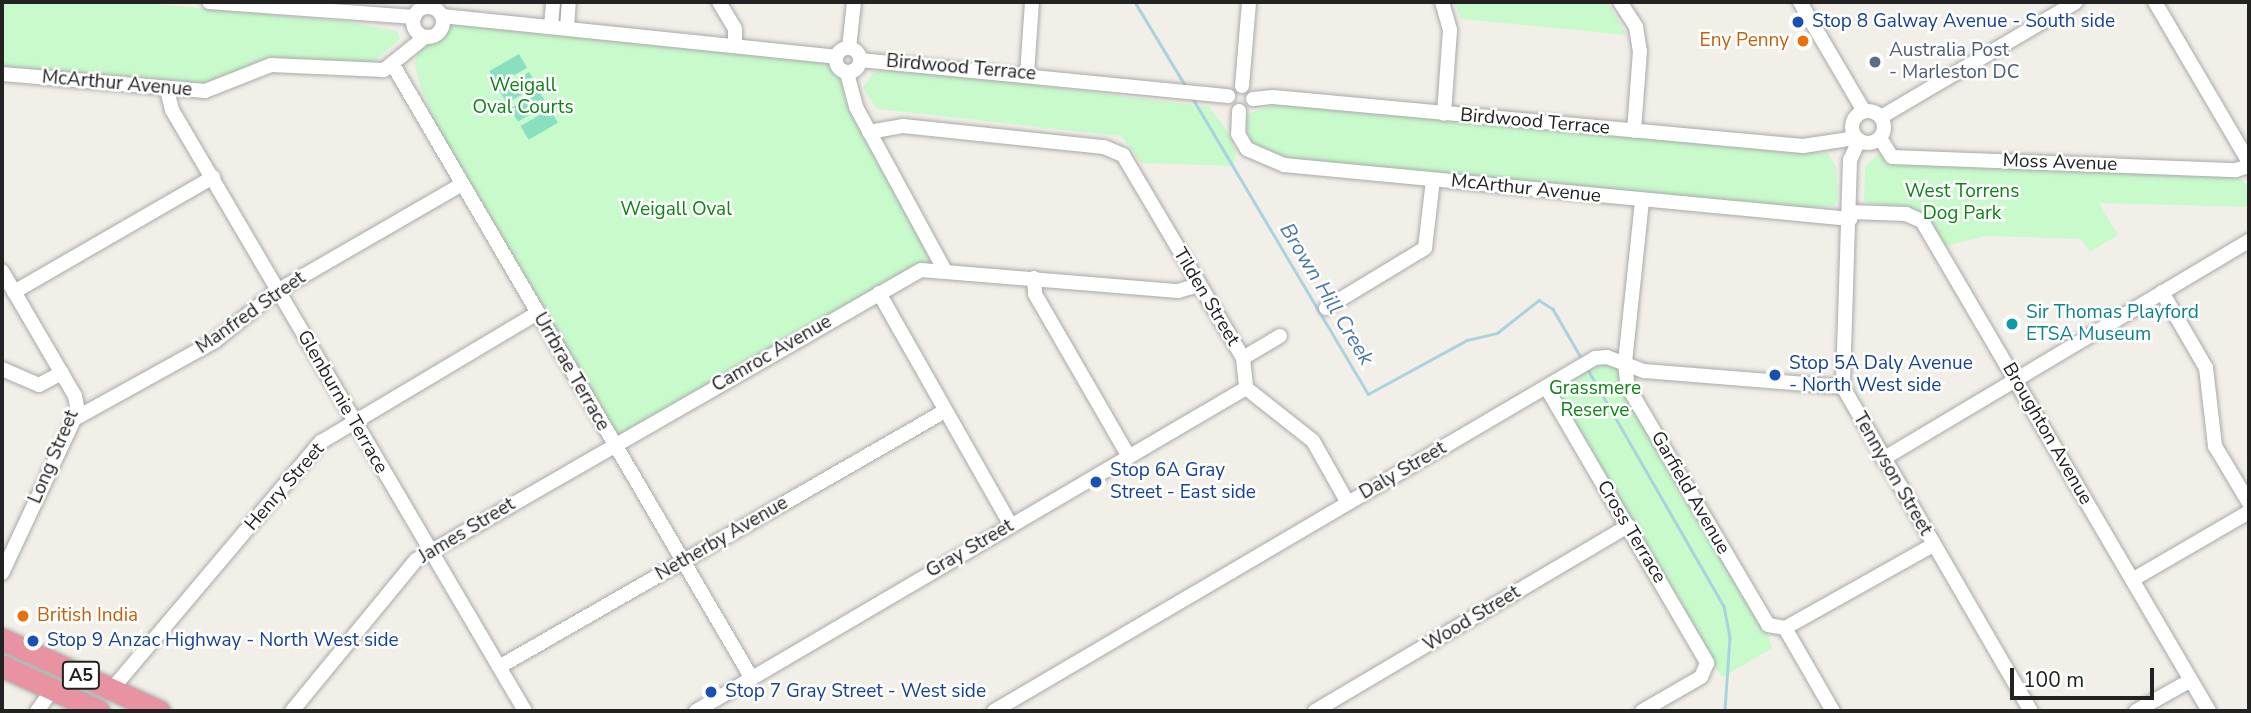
<!DOCTYPE html>
<style>
body{margin:0}
#map{position:relative;width:2251px;height:713px;overflow:hidden;background:#f2efe9;font-family:"Nunito Sans",sans-serif}
div>[style]{position:absolute}
.park>*{inset:0;background:#c8facc}
.pitch>*{inset:0;background:#88e0be;transform-origin:0 0}
.stream>*{height:2.5px;margin:-1.25px;padding:0 1.25px;transform-origin:1.25px;border-radius:1.25px;background:#aad3df}
.roads{filter:drop-shadow(0 0 2px #a9a9a9) drop-shadow(0 0 2px #a9a9a9)}
.minor>*{height:14px;margin:-7px;padding:0 7px;transform-origin:7px;border-radius:7px;background:#fff}
.minor>.ring{margin:-7px;padding:0;box-sizing:content-box;background:none;border:14px solid #fff;border-radius:50%}
.highway>*{height:21px;margin:-10.5px;padding:0 10.5px;transform-origin:10.5px;border-radius:10.5px;background:#e892a2}
.dots>*{width:19px;height:19px;translate:-50% -50%;box-sizing:border-box;border:4px solid #fff;border-radius:50%}
span{translate:-50% -50%;white-space:nowrap;text-align:center;line-height:1.15;-webkit-text-stroke:5px #fff;paint-order:stroke}
.shield-label span{padding:2px 5px;background:#fff;border:2px solid;border-radius:5px;-webkit-text-stroke-width:0}
.shield-label{font-size:18px;color:#222;font-weight:700}
.transit-label{font-size:19px;color:#164399}
.left{translate:0 -50%;text-align:left}
.food-label{font-size:19px;color:#c56008}
.right{translate:-100% -50%;text-align:right}
.service-label{font-size:19px;color:#4e5e75}
.street-label{font-size:19px;color:#222}
.park-label{font-size:19px;color:#0c8416}
.culture-label{font-size:19px;color:#0d838f}
.water-label{font-size:21px;color:#4a7aab;font-style:italic}
.frame{position:absolute;inset:0;border:4px solid #222;pointer-events:none}
.scale{position:absolute;left:2010px;top:668px;width:144px;height:32px;box-sizing:border-box;border:4px solid #222;border-top:0;padding-left:9px;font-size:21px;line-height:24px;white-space:nowrap;color:#222;-webkit-text-stroke:5px #fff;paint-order:stroke}
</style>
<div id="map">
<div class="park">
<div style="clip-path:polygon(2px 2px,134px 2px,347px 22px,397px 31px,400px 39px,369px 66px,264px 59px,208px 84px,2px 66px)"></div>
<div style="clip-path:polygon(1454px 2px,1607px 2px,1627px 35px,1461px 19px)"></div>
<div style="clip-path:polygon(470px 19px,836px 57px,944px 269px,921px 270px,614px 445px,462px 184px,423px 95px,414px 63px,425px 37px)"></div>
<div style="clip-path:polygon(893px 67px,1209px 107px,1226px 129px,1236px 153px,1234px 166px,1142px 163px,1121px 136px,877px 109px,863px 88px,873px 73px)"></div>
<div style="clip-path:polygon(1276px 105px,1828px 153px,1836px 167px,1838px 196px,1835px 206px,1802px 208px,1294px 160px,1253px 144px,1247px 137px,1245px 120px,1250px 113px)"></div>
<div style="clip-path:polygon(1882px 152px,2234px 175px,2246px 183px,2249px 207px,2099px 203px,2118px 235px,2090px 252px,2081px 239px,1985px 236px,1943px 247px,1925px 216px,1916px 210px,1864px 202px,1865px 166px)"></div>
<div style="clip-path:polygon(1600px 357px,1625px 364px,1628px 387px,1761px 615px,1772px 648px,1723px 677px,1704px 654px,1546px 387px)"></div>
</div>
<div class="pitch">
<div style="left:519px;top:54px;width:16px;height:34px;rotate:60deg"></div>
<div style="left:529px;top:72px;width:16px;height:35px;rotate:60deg"></div>
<div style="left:539px;top:91px;width:15px;height:34px;rotate:58deg"></div>
<div style="left:550px;top:109px;width:16px;height:34px;rotate:60deg"></div>
</div>
<div class="stream">
<div style="left:1135px;top:2px;width:97px;rotate:58.9deg"></div>
<div style="left:1192px;top:97px;width:345px;rotate:59.3deg"></div>
<div style="left:1368px;top:394px;width:113px;rotate:-28.6deg"></div>
<div style="left:1467px;top:340px;width:31px;rotate:-13deg"></div>
<div style="left:1497px;top:333px;width:53px;rotate:-38.2deg"></div>
<div style="left:1539px;top:300px;width:17px;rotate:33deg"></div>
<div style="left:1553px;top:309px;width:58px;rotate:59.9deg"></div>
<div style="left:1587px;top:368px;width:275px;rotate:60.1deg"></div>
<div style="left:1724px;top:606px;width:32px;rotate:79deg"></div>
<div style="left:1730px;top:637px;width:74px;rotate:93.9deg"></div>
</div>
<div class="roads">
<div class="minor">
<div style="left:209px;top:2px;width:206px;rotate:4.2deg"></div>
<div style="left:719px;top:2px;width:31px;rotate:59deg"></div>
<div style="left:735px;top:29px;width:15px;rotate:90deg"></div>
<div style="left:1442px;top:2px;width:29px;rotate:74deg"></div>
<div style="left:1450px;top:30px;width:84px;rotate:94.1deg"></div>
<div style="left:1620px;top:2px;width:30px;rotate:57deg"></div>
<div style="left:1636px;top:27px;width:24px;rotate:81deg"></div>
<div style="left:1640px;top:51px;width:80px;rotate:94.3deg"></div>
<div style="left:1800px;top:2px;width:126px;rotate:59.6deg"></div>
<div style="left:2155px;top:2px;width:186px;rotate:59.6deg"></div>
<div class="ring" style="left:413px;top:7px;width:16px;height:16px"></div>
<div style="left:442px;top:16px;width:396px;rotate:5.9deg"></div>
<div style="left:551px;top:26px;width:24px;rotate:-85deg"></div>
<div style="left:567px;top:28px;width:26px;rotate:-86deg"></div>
<div class="ring" style="left:836px;top:48px;width:10px;height:10px"></div>
<div style="left:849px;top:48px;width:46px;rotate:-83.8deg"></div>
<div style="left:860px;top:60px;width:370px;rotate:5.6deg"></div>
<div style="left:393px;top:65px;width:709px;rotate:59.67deg"></div>
<div style="left:847px;top:73px;width:35px;rotate:75deg"></div>
<div style="left:856px;top:107px;width:184px;rotate:61.5deg"></div>
<div style="left:2px;top:74px;width:204px;rotate:4.8deg"></div>
<div style="left:205px;top:91px;width:71px;rotate:-21.5deg"></div>
<div style="left:271px;top:65px;width:113px;rotate:2.5deg"></div>
<div style="left:384px;top:70px;width:53px;rotate:-38.8deg"></div>
<div style="left:1027px;top:74px;width:72px;rotate:-86deg"></div>
<div style="left:1242px;top:86px;width:84px;rotate:-85.2deg"></div>
<div style="left:167px;top:90px;width:21px;rotate:76deg"></div>
<div style="left:172px;top:110px;width:697px;rotate:59.57deg"></div>
<div style="left:1253px;top:99px;width:20px;rotate:-6deg"></div>
<div style="left:1273px;top:97px;width:532px;rotate:5.28deg"></div>
<div style="left:1803px;top:146px;width:54px;rotate:-8.6deg"></div>
<div class="ring" style="left:1852px;top:111px;width:18px;height:18px"></div>
<div style="left:1239px;top:111px;width:23px;rotate:92deg"></div>
<div style="left:1238px;top:134px;width:17px;rotate:59deg"></div>
<div style="left:1247px;top:149px;width:40px;rotate:23.4deg"></div>
<div style="left:1284px;top:165px;width:569px;rotate:5.45deg"></div>
<div style="left:1881px;top:117px;width:226px;rotate:-30.5deg"></div>
<div style="left:869px;top:132px;width:35px;rotate:-10deg"></div>
<div style="left:903px;top:126px;width:202px;rotate:6deg"></div>
<div style="left:1104px;top:147px;width:21px;rotate:23deg"></div>
<div style="left:1123px;top:155px;width:236px;rotate:59.4deg"></div>
<div style="left:1243px;top:358px;width:30px;rotate:84deg"></div>
<div style="left:1246px;top:388px;width:85px;rotate:38.3deg"></div>
<div style="left:1313px;top:441px;width:71px;rotate:60.6deg"></div>
<div style="left:1880px;top:138px;width:22px;rotate:58deg"></div>
<div style="left:1892px;top:157px;width:344px;rotate:2.2deg"></div>
<div style="left:2236px;top:170px;width:14px;rotate:-17deg"></div>
<div style="left:1859px;top:140px;width:22px;rotate:114deg"></div>
<div style="left:1850px;top:160px;width:227px;rotate:91.8deg"></div>
<div style="left:1843px;top:387px;width:375px;rotate:59.9deg"></div>
<div style="left:1642px;top:201px;width:164px;rotate:96deg"></div>
<div style="left:1625px;top:364px;width:23px;rotate:83deg"></div>
<div style="left:1628px;top:387px;width:276px;rotate:59.5deg"></div>
<div style="left:1768px;top:625px;width:17px;rotate:10deg"></div>
<div style="left:1785px;top:628px;width:170px;rotate:-29.3deg"></div>
<div style="left:1850px;top:212px;width:56px;rotate:2deg"></div>
<div style="left:1906px;top:214px;width:17px;rotate:24deg"></div>
<div style="left:1922px;top:221px;width:568px;rotate:59.64deg"></div>
<div style="left:2px;top:271px;width:145px;rotate:59.7deg"></div>
<div style="left:75px;top:396px;width:15px;rotate:79deg"></div>
<div style="left:78px;top:411px;width:179px;rotate:115.1deg"></div>
<div style="left:1034px;top:278px;width:16px;rotate:86deg"></div>
<div style="left:1035px;top:294px;width:186px;rotate:60deg"></div>
<div style="left:14px;top:292px;width:230px;rotate:-30deg"></div>
<div style="left:2162px;top:292px;width:88px;rotate:59.9deg"></div>
<div style="left:2206px;top:368px;width:79px;rotate:83.4deg"></div>
<div style="left:2215px;top:446px;width:66px;rotate:59.2deg"></div>
<div style="left:879px;top:293px;width:267px;rotate:60.4deg"></div>
<div style="left:1326px;top:308px;width:116px;rotate:-31.2deg"></div>
<div style="left:1425px;top:248px;width:68px;rotate:-83.3deg"></div>
<div style="left:1243px;top:358px;width:43px;rotate:-30.7deg"></div>
<div style="left:2px;top:369px;width:40px;rotate:23.4deg"></div>
<div style="left:39px;top:385px;width:26px;rotate:-28deg"></div>
<div style="left:1546px;top:387px;width:320px;rotate:59.7deg"></div>
<div style="left:1707px;top:663px;width:15px;rotate:113deg"></div>
<div style="left:1701px;top:677px;width:68px;rotate:150deg"></div>
<div style="left:76px;top:418px;width:159px;rotate:-29deg"></div>
<div style="left:215px;top:341px;width:80px;rotate:-38.9deg"></div>
<div style="left:277px;top:291px;width:214px;rotate:-30deg"></div>
<div style="left:1883px;top:459px;width:426px;rotate:-30.8deg"></div>
<div style="left:2132px;top:580px;width:135px;rotate:-30.2deg"></div>
<div style="left:1785px;top:628px;width:96px;rotate:60deg"></div>
<div style="left:499px;top:667px;width:514px;rotate:-29.86deg"></div>
<div style="left:112px;top:689px;width:324px;rotate:-49.8deg"></div>
<div style="left:321px;top:442px;width:250px;rotate:-30.8deg"></div>
<div style="left:37px;top:711px;width:26px;rotate:-54deg"></div>
<div style="left:292px;top:711px;width:195px;rotate:-50.6deg"></div>
<div style="left:416px;top:560px;width:582px;rotate:-29.87deg"></div>
<div style="left:921px;top:270px;width:258px;rotate:4.7deg"></div>
<div style="left:1178px;top:291px;width:19px;rotate:-16deg"></div>
<div style="left:696px;top:711px;width:638px;rotate:-30.42deg"></div>
<div style="left:994px;top:711px;width:697px;rotate:-30.43deg"></div>
<div style="left:1595px;top:358px;width:12px;rotate:-5deg"></div>
<div style="left:1607px;top:357px;width:40px;rotate:21deg"></div>
<div style="left:1644px;top:371px;width:200px;rotate:4.6deg"></div>
<div style="left:1315px;top:711px;width:364px;rotate:-30.6deg"></div>
<div style="left:2136px;top:711px;width:63px;rotate:-29.4deg"></div>
</div>
<div class="highway">
<div style="left:2px;top:639px;width:173px;rotate:24.6deg"></div>
<div style="left:2px;top:666px;width:107px;rotate:24.9deg"></div>
</div>
</div>
<div class="dots">
<div style="left:1798px;top:22px;background:#1a4fb4"></div>
<div style="left:1803px;top:41px;background:#e8710a"></div>
<div style="left:1875px;top:62px;background:#5c6f8a"></div>
<div style="left:2012px;top:324px;background:#0f9aa8"></div>
<div style="left:1775px;top:375px;background:#1a4fb4"></div>
<div style="left:1096px;top:482px;background:#1a4fb4"></div>
<div style="left:23px;top:616px;background:#e8710a"></div>
<div style="left:33px;top:641px;background:#1a4fb4"></div>
<div style="left:711px;top:692px;background:#1a4fb4"></div>
</div>
<div class="shield-label">
<span style="left:81px;top:675px">A5</span>
</div>
<div class="transit-label">
<span class="left" style="left:1812px;top:22px">Stop 8 Galway Avenue - South side</span>
<span class="left" style="left:1789px;top:375px">Stop 5A Daly Avenue<br>- North West side</span>
<span class="left" style="left:1110px;top:482px">Stop 6A Gray<br>Street - East side</span>
<span class="left" style="left:47px;top:641px">Stop 9 Anzac Highway - North West side</span>
<span class="left" style="left:725px;top:692px">Stop 7 Gray Street - West side</span>
</div>
<div class="food-label">
<span class="right" style="left:1789px;top:41px">Eny Penny</span>
<span class="left" style="left:37px;top:616px">British India</span>
</div>
<div class="service-label">
<span class="left" style="left:1889px;top:62px">Australia Post<br>- Marleston DC</span>
</div>
<div class="street-label">
<span style="left:961px;top:68px;rotate:5deg">Birdwood Terrace</span>
<span style="left:117px;top:84px;rotate:5deg">McArthur Avenue</span>
<span style="left:1535px;top:122px;rotate:5deg">Birdwood Terrace</span>
<span style="left:2060px;top:163px;rotate:2deg">Moss Avenue</span>
<span style="left:1526px;top:189px;rotate:6deg">McArthur Avenue</span>
<span style="left:1206px;top:297px;rotate:59deg">Tilden Street</span>
<span style="left:251px;top:313px;rotate:-35deg">Manfred Street</span>
<span style="left:772px;top:354px;rotate:-30deg">Camroc Avenue</span>
<span style="left:571px;top:372px;rotate:60deg">Urrbrae Terrace</span>
<span style="left:342px;top:402px;rotate:60deg">Glenburnie Terrace</span>
<span style="left:2047px;top:434px;rotate:60deg">Broughton Avenue</span>
<span style="left:54px;top:457px;rotate:-67deg">Long Street</span>
<span style="left:1403px;top:471px;rotate:-30deg">Daly Street</span>
<span style="left:1892px;top:474px;rotate:60deg">Tennyson Street</span>
<span style="left:285px;top:487px;rotate:-49deg">Henry Street</span>
<span style="left:1690px;top:493px;rotate:60deg">Garfield Avenue</span>
<span style="left:467px;top:531px;rotate:-31deg">James Street</span>
<span style="left:1631px;top:532px;rotate:59deg">Cross Terrace</span>
<span style="left:722px;top:539px;rotate:-30deg">Netherby Avenue</span>
<span style="left:970px;top:549px;rotate:-30deg">Gray Street</span>
<span style="left:1472px;top:619px;rotate:-31deg">Wood Street</span>
</div>
<div class="park-label">
<span style="left:523px;top:97px">Weigall<br>Oval Courts</span>
<span style="left:1962px;top:203px">West Torrens<br>Dog Park</span>
<span style="left:676px;top:210px">Weigall Oval</span>
<span style="left:1595px;top:400px">Grassmere<br>Reserve</span>
</div>
<div class="culture-label">
<span class="left" style="left:2026px;top:324px">Sir Thomas Playford<br>ETSA Museum</span>
</div>
<div class="water-label">
<span style="left:1327px;top:294px;rotate:59deg">Brown Hill Creek</span>
</div>
<div class="frame"></div>
<div class="scale">100 m</div>
</div>
